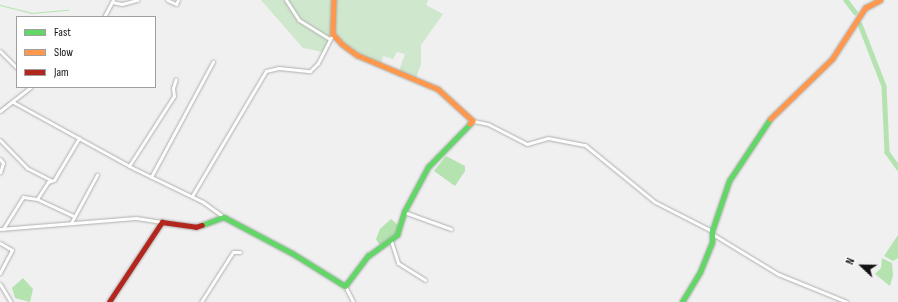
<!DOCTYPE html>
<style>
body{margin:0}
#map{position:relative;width:898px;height:302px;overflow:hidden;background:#eff0ef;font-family:"Sofia Sans Condensed",sans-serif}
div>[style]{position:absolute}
.green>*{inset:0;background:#cfe7cc}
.water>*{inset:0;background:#b4e3b0}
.stream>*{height:1px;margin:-0.5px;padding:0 0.5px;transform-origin:0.5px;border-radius:0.5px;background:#b4e3b0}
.canal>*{height:4.5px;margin:-2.25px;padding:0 2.25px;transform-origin:2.25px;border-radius:2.25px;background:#b4e3b0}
.roads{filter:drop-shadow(0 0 1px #aeafae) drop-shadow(0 0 1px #aeafae)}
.street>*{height:3px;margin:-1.5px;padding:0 1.5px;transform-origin:1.5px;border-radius:1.5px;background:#fdfdfd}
.fast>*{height:4.5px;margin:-2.25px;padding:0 2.25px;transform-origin:2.25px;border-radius:2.25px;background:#63d668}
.slow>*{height:4.5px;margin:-2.25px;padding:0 2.25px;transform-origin:2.25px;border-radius:2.25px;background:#ff974d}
.jam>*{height:4.5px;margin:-2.25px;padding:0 2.25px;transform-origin:2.25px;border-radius:2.25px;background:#b3261e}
span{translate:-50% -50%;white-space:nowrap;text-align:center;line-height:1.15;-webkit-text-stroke:3px #fff;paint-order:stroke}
.legend{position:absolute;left:16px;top:16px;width:140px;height:72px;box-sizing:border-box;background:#fff;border:1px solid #a0a0a0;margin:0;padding:5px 7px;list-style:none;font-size:12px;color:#111211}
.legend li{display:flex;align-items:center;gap:8px;height:20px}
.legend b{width:20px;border:1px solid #a0a0a0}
.north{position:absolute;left:842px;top:246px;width:40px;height:40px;-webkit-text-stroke:3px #fff;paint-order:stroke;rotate:292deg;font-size:11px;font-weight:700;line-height:16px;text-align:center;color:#111211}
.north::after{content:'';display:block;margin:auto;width:14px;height:18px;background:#111211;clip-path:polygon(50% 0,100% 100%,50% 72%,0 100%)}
</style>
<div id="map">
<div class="green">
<div style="clip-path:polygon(261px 0,428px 0,426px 5px,443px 14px,421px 45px,421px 64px,416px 78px,399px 71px,405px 54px,397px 52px,393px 59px,383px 56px,381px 64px,354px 53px,336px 34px,323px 52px,303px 48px)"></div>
</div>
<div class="water">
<div style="clip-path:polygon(446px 156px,465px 166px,465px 171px,455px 186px,434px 171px)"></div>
<div style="clip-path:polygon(391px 219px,399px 226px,398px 232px,383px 245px,379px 244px,376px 239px,380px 229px)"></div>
<div style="clip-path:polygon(898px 235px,898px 258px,893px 261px,884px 256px)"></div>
<div style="clip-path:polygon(882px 258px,892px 263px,893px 275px,890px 286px,875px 274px,881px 268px)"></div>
<div style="clip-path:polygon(23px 278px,33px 289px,30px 302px,15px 298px,12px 288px)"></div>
</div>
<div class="stream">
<div style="left:0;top:5px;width:32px;rotate:14deg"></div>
<div style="left:31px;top:13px;width:37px;rotate:-5deg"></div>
<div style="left:0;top:109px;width:11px;rotate:-41deg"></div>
</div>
<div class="canal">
<div style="left:846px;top:0;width:15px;rotate:53deg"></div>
<div style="left:860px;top:24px;width:66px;rotate:68.8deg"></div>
<div style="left:884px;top:86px;width:66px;rotate:87.4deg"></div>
<div style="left:887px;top:152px;width:19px;rotate:54deg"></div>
</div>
<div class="roads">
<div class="street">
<div style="left:167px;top:0;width:10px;rotate:24deg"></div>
<div style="left:176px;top:4px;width:4px;rotate:-63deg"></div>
<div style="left:286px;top:0;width:24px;rotate:57deg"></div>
<div style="left:299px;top:20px;width:36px;rotate:32deg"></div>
<div style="left:112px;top:2px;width:10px;rotate:11deg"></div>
<div style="left:122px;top:4px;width:16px;rotate:-15deg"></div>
<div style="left:104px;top:17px;width:19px;rotate:-62deg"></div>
<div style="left:0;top:51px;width:24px;rotate:45deg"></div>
<div style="left:13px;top:102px;width:139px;rotate:28.8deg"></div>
<div style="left:135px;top:169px;width:76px;rotate:25.9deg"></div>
<div style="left:203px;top:202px;width:26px;rotate:36deg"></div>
<div style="left:0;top:111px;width:39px;rotate:-38deg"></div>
<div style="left:473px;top:121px;width:15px;rotate:11deg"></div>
<div style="left:488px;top:124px;width:44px;rotate:27.1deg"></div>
<div style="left:527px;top:144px;width:22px;rotate:-16deg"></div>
<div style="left:548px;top:138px;width:38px;rotate:11deg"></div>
<div style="left:585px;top:145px;width:90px;rotate:39.2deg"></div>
<div style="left:655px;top:202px;width:64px;rotate:27deg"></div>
<div style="left:0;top:140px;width:39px;rotate:46deg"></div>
<div style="left:27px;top:168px;width:27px;rotate:27deg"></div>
<div style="left:0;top:159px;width:5px;rotate:53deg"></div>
<div style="left:3px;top:163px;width:10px;rotate:107deg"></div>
<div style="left:129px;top:166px;width:83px;rotate:-57.3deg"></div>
<div style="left:174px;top:96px;width:8px;rotate:-97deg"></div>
<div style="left:173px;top:88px;width:9px;rotate:-72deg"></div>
<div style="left:151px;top:177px;width:131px;rotate:-61.7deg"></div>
<div style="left:192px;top:196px;width:145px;rotate:-59.4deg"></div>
<div style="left:266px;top:71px;width:13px;rotate:-13deg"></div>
<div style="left:279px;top:68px;width:31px;rotate:6deg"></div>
<div style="left:310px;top:71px;width:11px;rotate:-45deg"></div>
<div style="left:318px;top:63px;width:33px;rotate:-63deg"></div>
<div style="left:37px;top:199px;width:40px;rotate:25deg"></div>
<div style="left:404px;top:212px;width:50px;rotate:19.9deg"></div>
<div style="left:71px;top:223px;width:55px;rotate:-61.6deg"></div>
<div style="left:0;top:229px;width:136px;rotate:-4.6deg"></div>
<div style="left:136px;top:218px;width:26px;rotate:9deg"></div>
<div style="left:3px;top:229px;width:38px;rotate:-58deg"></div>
<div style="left:23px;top:197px;width:14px;rotate:8deg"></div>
<div style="left:37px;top:199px;width:20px;rotate:-57deg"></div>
<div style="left:48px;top:182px;width:6px;rotate:-18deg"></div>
<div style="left:54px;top:180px;width:49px;rotate:-59.2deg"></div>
<div style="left:714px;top:235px;width:75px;rotate:31.4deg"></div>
<div style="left:778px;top:274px;width:74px;rotate:22.1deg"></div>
<div style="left:391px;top:241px;width:23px;rotate:72deg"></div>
<div style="left:398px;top:263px;width:32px;rotate:32deg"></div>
<div style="left:0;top:243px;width:14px;rotate:30deg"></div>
<div style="left:12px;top:250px;width:26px;rotate:118deg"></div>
<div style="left:0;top:284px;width:21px;rotate:59deg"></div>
<div style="left:345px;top:286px;width:18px;rotate:63deg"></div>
<div style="left:201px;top:302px;width:59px;rotate:-57.4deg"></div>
<div style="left:233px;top:252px;width:7px"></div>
</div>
<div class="fast">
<div style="left:202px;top:225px;width:23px;rotate:-20deg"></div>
<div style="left:224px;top:217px;width:77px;rotate:27.9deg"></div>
<div style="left:292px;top:253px;width:62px;rotate:31.9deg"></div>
<div style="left:345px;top:286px;width:38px;rotate:-53deg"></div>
<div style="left:368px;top:256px;width:36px;rotate:-36deg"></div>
<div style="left:397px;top:235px;width:24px;rotate:-73deg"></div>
<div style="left:404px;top:212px;width:51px;rotate:-61.9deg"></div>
<div style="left:428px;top:167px;width:60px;rotate:-45.7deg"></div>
<div style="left:682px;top:302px;width:35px;rotate:-59deg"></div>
<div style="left:700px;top:272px;width:32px;rotate:-68deg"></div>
<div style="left:712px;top:242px;width:11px;rotate:-90deg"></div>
<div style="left:712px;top:231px;width:53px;rotate:-71.2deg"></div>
<div style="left:729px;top:181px;width:74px;rotate:-56.5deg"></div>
</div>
<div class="slow">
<div style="left:334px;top:0;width:34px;rotate:92deg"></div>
<div style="left:333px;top:34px;width:13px;rotate:48deg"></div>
<div style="left:342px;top:44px;width:19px;rotate:36deg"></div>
<div style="left:357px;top:55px;width:88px;rotate:22.8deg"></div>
<div style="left:438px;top:89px;width:47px;rotate:42.4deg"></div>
<div style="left:473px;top:121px;width:4px;rotate:135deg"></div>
<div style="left:770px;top:119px;width:86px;rotate:-44.1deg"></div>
<div style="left:832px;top:59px;width:61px;rotate:-57.1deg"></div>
<div style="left:865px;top:8px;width:17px;rotate:-28deg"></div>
</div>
<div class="jam">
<div style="left:109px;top:302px;width:96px;rotate:-56.5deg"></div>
<div style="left:162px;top:222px;width:34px;rotate:8deg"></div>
<div style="left:196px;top:227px;width:6px;rotate:-18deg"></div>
</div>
</div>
<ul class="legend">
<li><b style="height:5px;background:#63d668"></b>Fast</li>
<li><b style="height:5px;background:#ff974d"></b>Slow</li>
<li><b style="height:5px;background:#b3261e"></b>Jam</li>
</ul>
<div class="north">N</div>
</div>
